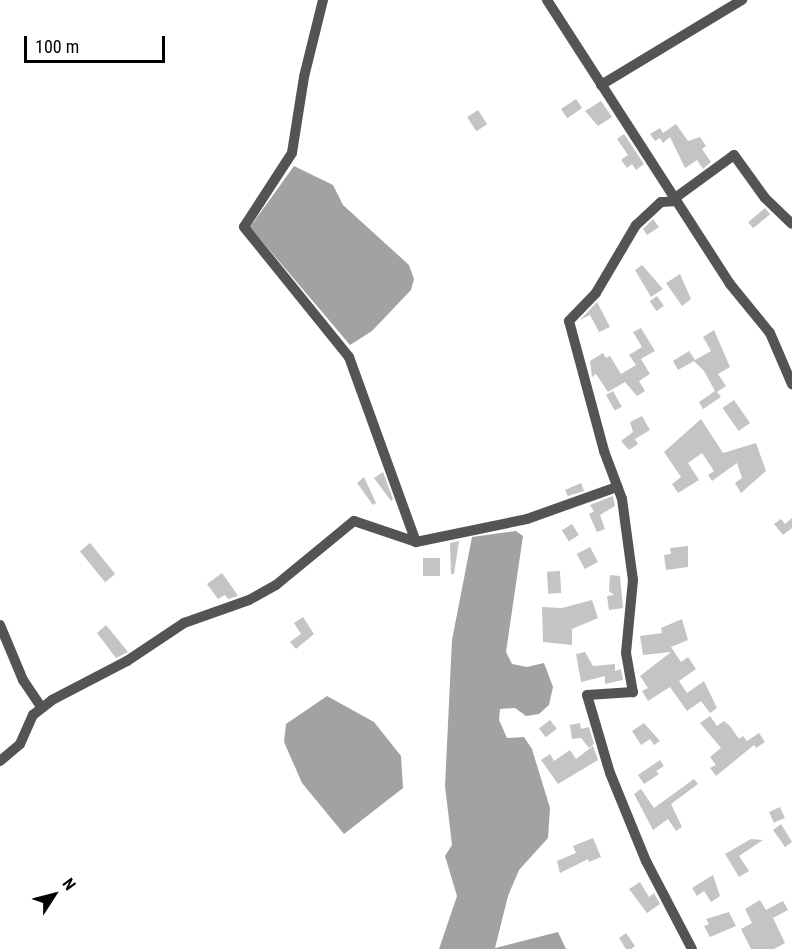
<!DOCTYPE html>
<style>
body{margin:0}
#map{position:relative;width:792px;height:949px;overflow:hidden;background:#fff;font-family:"Roboto Condensed",sans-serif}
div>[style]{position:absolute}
.water>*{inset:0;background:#a2a2a2}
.building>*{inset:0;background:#c4c4c4;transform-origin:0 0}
.minor>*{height:10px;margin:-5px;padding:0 5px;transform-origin:5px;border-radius:5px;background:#545454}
span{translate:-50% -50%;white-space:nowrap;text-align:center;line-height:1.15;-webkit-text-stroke:5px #fff;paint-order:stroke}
.north{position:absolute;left:24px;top:865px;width:60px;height:60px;-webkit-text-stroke:4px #fff;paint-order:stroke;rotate:54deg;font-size:16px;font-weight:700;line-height:24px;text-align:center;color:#000}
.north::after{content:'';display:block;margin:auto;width:21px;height:27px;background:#000;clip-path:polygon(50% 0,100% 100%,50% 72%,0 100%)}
.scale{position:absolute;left:24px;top:36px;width:141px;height:27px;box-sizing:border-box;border:3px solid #000;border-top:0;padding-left:8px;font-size:18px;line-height:21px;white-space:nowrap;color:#000;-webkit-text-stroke:4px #fff;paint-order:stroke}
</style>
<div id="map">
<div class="water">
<div style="clip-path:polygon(294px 166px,333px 185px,343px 205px,409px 265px,414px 279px,411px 290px,372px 331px,350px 345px,250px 227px)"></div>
<div style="clip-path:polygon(516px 531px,523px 536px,506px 652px,512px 664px,527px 667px,544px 663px,553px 687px,549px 705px,539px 714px,526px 716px,515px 708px,500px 709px,499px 720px,507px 738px,524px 737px,532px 749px,550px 808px,548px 838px,519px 870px,508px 896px,495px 948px,558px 932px,566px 949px,439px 949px,457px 896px,445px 856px,452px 845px,445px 786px,452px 640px,472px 537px)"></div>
<div style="clip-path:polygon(327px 696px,374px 722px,401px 756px,403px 788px,344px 834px,302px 783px,284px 742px,286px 724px)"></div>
</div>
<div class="building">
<div style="left:576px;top:99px;width:11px;height:18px;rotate:56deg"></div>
<div style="clip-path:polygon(601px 101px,612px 117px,598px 126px,585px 111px)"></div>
<div style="left:478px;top:110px;width:17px;height:13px;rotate:57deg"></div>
<div style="clip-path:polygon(676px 124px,688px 141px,700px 137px,706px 146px,702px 149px,711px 162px,703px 169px,697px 160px,685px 168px,670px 137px,663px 143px,660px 138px,655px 141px,650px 134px,660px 128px,663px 133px)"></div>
<div style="clip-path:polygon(624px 134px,644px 164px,636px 170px,632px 164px,627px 168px,621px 160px,628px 155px,617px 139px)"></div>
<div style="left:765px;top:208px;width:8px;height:22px;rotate:50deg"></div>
<div style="clip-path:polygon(653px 219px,659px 227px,647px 235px,643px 229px)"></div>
<div style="clip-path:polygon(642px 265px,663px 289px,651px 297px,635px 270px)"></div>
<div style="clip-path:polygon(680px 274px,691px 299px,682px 306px,666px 283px)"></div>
<div style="left:657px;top:296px;width:12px;height:9px;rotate:55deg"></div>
<div style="clip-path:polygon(597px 302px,610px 327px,599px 332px,590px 315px,580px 320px)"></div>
<div style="clip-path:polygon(641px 328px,655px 351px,641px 359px,650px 374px,639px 381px,645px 391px,637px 396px,625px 382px,608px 392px,596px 374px,592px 377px,590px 361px,603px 353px,606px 358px,610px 356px,621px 374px,636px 365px,629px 355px,642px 347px,633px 332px)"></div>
<div style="clip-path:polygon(714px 330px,730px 367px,718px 374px,726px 386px,717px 392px,721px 397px,703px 409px,699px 402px,715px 391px,704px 371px,694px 361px,678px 370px,673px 361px,689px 351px,695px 360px,711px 351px,703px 337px)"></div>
<div style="left:613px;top:391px;width:18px;height:8px;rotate:61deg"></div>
<div style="left:734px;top:400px;width:28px;height:14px;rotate:55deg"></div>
<div style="clip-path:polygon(642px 416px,650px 430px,635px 439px,638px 444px,629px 450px,621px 441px,633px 432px,630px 422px)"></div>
<div style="clip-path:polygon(701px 419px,723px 453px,756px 443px,766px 471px,741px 493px,735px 483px,742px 478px,737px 463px,712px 481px,708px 475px,714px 471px,702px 453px,688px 463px,699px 480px,678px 493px,672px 484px,681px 477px,664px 452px)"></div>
<div style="clip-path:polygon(383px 472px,393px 499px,391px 501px,374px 478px)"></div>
<div style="clip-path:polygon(364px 477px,376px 503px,373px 505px,357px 483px)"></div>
<div style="clip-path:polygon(581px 483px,584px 491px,568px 496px,565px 490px)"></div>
<div style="clip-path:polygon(613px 496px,615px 506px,600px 515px,605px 529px,597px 532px,589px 514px,594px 511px,590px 505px)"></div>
<div style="clip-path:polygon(792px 518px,792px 528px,783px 535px,774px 524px,781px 519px,785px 524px)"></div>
<div style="left:572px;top:524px;width:13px;height:12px;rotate:58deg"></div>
<div style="clip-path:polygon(459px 541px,454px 574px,451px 574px,450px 543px)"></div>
<div style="left:90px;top:543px;width:40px;height:13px;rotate:51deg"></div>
<div style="clip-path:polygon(688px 546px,688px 567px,666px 570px,664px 555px,671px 554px,670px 548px)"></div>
<div style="left:590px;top:547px;width:17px;height:15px;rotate:62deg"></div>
<div style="left:423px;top:558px;width:17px;height:18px"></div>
<div style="left:560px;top:571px;width:22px;height:13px;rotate:87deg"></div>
<div style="clip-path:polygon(222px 573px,234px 590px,238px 596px,228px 599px,225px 595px,218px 599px,207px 584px)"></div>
<div style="clip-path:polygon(610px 575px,620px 576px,623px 608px,609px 610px,607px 596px,614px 595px,609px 591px)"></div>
<div style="clip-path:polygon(592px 600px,598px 618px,572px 629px,572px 645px,543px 642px,542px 607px,562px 608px)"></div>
<div style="clip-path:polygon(303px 617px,314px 634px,296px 649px,290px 642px,301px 634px,294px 623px)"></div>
<div style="clip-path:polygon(682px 619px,688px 640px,671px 647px,681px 662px,688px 657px,696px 669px,679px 681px,687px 693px,704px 681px,717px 708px,710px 713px,701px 701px,687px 711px,670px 687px,648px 701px,642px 691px,648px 688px,640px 676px,671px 652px,643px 655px,640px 636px,662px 633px,661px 628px)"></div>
<div style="clip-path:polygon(106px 625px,128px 652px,116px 658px,97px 633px)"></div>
<div style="clip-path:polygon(585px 652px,593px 666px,615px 664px,615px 671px,621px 669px,623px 680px,605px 684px,605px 676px,581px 682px,576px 654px)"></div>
<div style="clip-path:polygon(710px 716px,717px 726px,724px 721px,730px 726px,739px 739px,743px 736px,747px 741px,759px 733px,765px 742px,756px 748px,754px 745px,716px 776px,710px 768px,716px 765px,710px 757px,721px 748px,700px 723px)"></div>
<div style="left:550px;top:720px;width:11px;height:14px;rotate:52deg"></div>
<div style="clip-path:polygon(580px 723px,581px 729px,589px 727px,594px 744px,589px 748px,581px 738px,572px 739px,570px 725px)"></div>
<div style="clip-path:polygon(644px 723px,660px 741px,654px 745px,650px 739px,641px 745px,632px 731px)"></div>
<div style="clip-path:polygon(593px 746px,598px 760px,558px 784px,541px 760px,550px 754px,554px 761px,570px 750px,576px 759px)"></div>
<div style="clip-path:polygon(660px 760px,664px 766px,656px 771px,659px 774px,644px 784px,638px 775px)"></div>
<div style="clip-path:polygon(694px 779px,698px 784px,671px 804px,682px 827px,676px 831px,668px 819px,653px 830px,634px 794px,641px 789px,654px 808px)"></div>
<div style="left:780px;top:807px;width:12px;height:12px;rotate:66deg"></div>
<div style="clip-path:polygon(781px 824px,792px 842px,785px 847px,773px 830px)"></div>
<div style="clip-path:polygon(593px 838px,601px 857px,589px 862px,588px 859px,560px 873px,557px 861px,576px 853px,573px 846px)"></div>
<div style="clip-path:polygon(751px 839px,763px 840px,739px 856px,749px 871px,739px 877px,725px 854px)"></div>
<div style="clip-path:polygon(713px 875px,720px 896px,711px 902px,704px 891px,697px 896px,692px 888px)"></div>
<div style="clip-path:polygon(640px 882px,649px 897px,654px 893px,660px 904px,647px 913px,629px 889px)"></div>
<div style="clip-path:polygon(760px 900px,766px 910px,783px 901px,788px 910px,773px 918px,785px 943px,774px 949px,751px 949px,741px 929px,752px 923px,745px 909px)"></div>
<div style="clip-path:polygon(729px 912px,736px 926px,710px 937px,704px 926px,709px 924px,706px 919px)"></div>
<div style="clip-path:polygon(626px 933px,635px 946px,631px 949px,626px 949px,619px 938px)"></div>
</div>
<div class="minor">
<div style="left:323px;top:0;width:79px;rotate:103.9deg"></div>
<div style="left:304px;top:77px;width:77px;rotate:99deg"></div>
<div style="left:292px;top:153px;width:88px;rotate:123deg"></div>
<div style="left:244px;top:227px;width:167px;rotate:51.1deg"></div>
<div style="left:349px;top:357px;width:197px;rotate:70.1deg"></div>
<div style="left:547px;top:0;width:338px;rotate:57.2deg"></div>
<div style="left:730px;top:284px;width:63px;rotate:50.8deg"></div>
<div style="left:770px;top:333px;width:56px;rotate:66.7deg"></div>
<div style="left:601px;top:85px;width:165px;rotate:-31.1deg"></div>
<div style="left:675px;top:198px;width:73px;rotate:-36.1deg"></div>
<div style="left:734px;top:155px;width:53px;rotate:54.2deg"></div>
<div style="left:765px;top:198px;width:37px;rotate:44deg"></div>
<div style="left:677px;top:201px;width:16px;rotate:176deg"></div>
<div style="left:661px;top:202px;width:34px;rotate:137deg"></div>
<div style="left:636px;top:225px;width:79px;rotate:120.5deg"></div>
<div style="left:596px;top:293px;width:39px;rotate:134deg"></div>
<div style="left:569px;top:321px;width:135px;rotate:74.9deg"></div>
<div style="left:604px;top:451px;width:51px;rotate:69.4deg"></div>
<div style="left:622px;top:499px;width:82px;rotate:82.3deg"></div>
<div style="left:633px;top:580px;width:73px;rotate:95.5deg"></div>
<div style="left:626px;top:653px;width:40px;rotate:80deg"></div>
<div style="left:633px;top:692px;width:46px;rotate:176.3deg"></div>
<div style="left:587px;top:695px;width:81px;rotate:73.6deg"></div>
<div style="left:610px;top:773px;width:95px;rotate:67.8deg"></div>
<div style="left:646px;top:861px;width:99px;rotate:62.4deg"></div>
<div style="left:0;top:625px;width:60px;rotate:67.3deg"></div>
<div style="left:23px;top:680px;width:32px;rotate:56deg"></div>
<div style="left:0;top:761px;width:26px;rotate:-40deg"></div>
<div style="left:20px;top:744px;width:32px;rotate:-66deg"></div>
<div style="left:33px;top:715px;width:24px;rotate:-38deg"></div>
<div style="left:52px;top:700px;width:85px;rotate:-27.5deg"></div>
<div style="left:127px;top:661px;width:69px;rotate:-33.7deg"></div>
<div style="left:184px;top:623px;width:69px;rotate:-19.5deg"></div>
<div style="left:249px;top:600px;width:31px;rotate:-29deg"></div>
<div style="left:276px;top:585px;width:101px;rotate:-39.4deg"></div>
<div style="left:354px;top:521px;width:65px;rotate:18.7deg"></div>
<div style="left:416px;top:542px;width:113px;rotate:-11.7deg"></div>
<div style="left:527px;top:519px;width:96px;rotate:-19.6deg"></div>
</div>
<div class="north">N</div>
<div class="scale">100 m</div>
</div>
